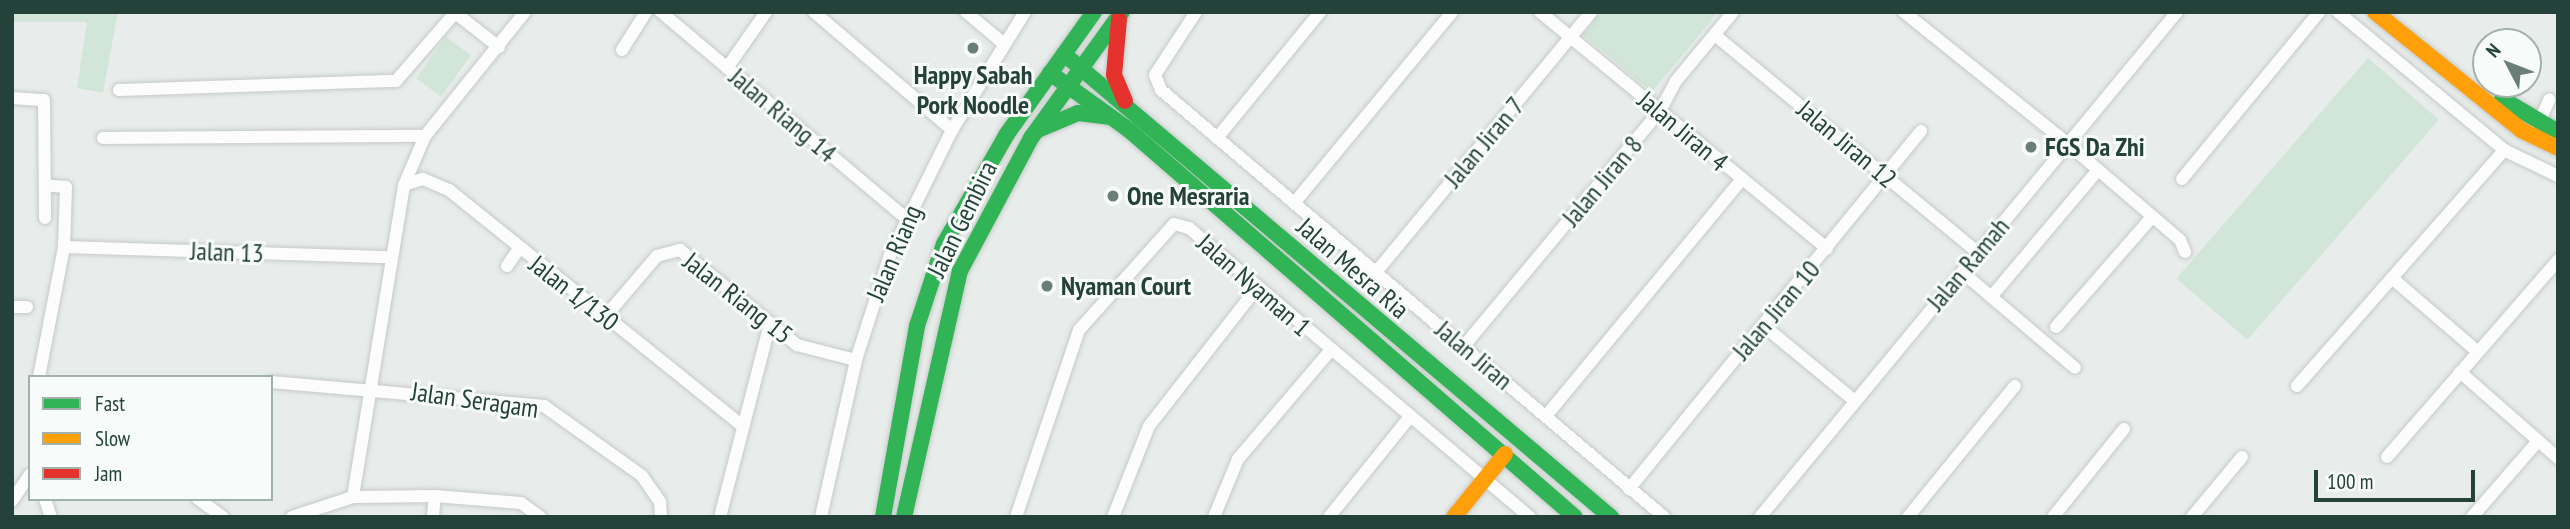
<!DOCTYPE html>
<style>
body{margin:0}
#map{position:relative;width:2570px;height:529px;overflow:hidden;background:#e8edeb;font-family:"PT Sans Narrow",sans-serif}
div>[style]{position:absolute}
.green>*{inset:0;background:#d1e6d8;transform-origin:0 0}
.roads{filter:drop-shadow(0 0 2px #c5cac8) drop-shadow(0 0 2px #c5cac8)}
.street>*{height:12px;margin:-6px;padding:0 6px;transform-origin:6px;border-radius:6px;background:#fcfcfc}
.fast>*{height:16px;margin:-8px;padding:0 8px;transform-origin:8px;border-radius:8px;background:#30b455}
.slow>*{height:16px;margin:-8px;padding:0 8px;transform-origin:8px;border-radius:8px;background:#ff9f0a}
.jam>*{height:16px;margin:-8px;padding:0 8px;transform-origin:8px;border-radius:8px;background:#e5322d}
.dots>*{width:19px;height:19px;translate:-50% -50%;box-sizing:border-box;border:4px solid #f7fbf9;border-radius:50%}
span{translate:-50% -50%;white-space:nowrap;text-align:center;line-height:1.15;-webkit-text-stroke:6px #f7fbf9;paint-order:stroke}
.poi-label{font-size:26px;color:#24423a;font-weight:700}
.left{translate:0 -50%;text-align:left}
.street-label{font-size:26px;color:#24423a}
.frame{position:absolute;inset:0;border:14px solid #24423a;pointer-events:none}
.legend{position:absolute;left:28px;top:375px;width:245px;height:126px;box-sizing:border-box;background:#f7fbf9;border:2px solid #a3b1ad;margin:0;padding:9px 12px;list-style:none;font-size:21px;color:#24423a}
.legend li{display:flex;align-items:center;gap:14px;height:35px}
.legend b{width:35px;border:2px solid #a3b1ad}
.north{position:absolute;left:2472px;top:28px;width:70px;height:70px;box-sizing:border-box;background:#f7fbf9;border:2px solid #a3b1ad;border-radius:50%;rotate:312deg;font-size:19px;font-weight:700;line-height:28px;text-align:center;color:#24423a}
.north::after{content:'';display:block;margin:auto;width:24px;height:32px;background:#697e78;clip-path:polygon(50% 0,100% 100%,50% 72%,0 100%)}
.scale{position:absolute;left:2314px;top:470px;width:161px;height:32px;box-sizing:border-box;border:4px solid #24423a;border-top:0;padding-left:9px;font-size:21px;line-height:24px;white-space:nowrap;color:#24423a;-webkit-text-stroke:5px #f7fbf9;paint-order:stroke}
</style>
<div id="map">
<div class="green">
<div style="clip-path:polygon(12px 12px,118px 12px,103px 93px,77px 88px,87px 22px,12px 22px)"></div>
<div style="clip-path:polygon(1601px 12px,1718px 12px,1652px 92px,1583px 35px)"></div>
<div style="left:446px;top:37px;width:31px;height:51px;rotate:36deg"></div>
<div style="left:2368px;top:58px;width:94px;height:292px;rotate:41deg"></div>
</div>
<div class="roads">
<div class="street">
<div style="left:454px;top:12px;width:57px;rotate:37.9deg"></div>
<div style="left:661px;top:12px;width:320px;rotate:40.1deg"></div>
<div style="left:814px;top:12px;width:182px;rotate:40.5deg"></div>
<div style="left:966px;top:12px;width:48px;rotate:40deg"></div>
<div style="left:1196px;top:12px;width:75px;rotate:123.1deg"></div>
<div style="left:1155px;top:75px;width:16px;rotate:68deg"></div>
<div style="left:1161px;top:90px;width:660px;rotate:40.33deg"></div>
<div style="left:1540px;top:12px;width:372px;rotate:39.5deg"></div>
<div style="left:1904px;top:12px;width:211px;rotate:38.8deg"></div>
<div style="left:2068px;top:144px;width:148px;rotate:40.6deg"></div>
<div style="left:2180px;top:240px;width:13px;rotate:67deg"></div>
<div style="left:2338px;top:12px;width:216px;rotate:39.7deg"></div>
<div style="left:2504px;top:150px;width:60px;rotate:25.7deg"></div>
<div style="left:1716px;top:36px;width:340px;rotate:39.6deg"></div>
<div style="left:622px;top:50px;width:45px;rotate:-57.7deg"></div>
<div style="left:727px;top:68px;width:68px;rotate:-55.1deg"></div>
<div style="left:119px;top:90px;width:277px;rotate:-1.9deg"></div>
<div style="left:396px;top:81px;width:90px;rotate:-49.1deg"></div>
<div style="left:12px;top:98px;width:32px;rotate:4deg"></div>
<div style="left:44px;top:100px;width:118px;rotate:89.5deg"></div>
<div style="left:2537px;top:127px;width:30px;rotate:-66deg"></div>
<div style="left:103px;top:138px;width:322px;rotate:-0.4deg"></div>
<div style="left:1217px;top:138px;width:163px;rotate:-50.7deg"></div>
<div style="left:2182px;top:179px;width:216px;rotate:-50.6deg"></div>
<div style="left:404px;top:185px;width:20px;rotate:-18deg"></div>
<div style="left:423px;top:179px;width:28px;rotate:23deg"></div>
<div style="left:449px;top:190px;width:373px;rotate:38.8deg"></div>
<div style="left:1295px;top:202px;width:246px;rotate:-50.4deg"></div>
<div style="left:64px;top:247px;width:326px;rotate:1.8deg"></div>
<div style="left:507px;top:266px;width:21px;rotate:-55deg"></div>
<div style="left:1377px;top:271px;width:336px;rotate:-50.4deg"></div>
<div style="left:1962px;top:272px;width:148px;rotate:40.3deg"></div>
<div style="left:2392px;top:278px;width:113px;rotate:40.7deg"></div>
<div style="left:1991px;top:297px;width:166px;rotate:-49.9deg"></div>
<div style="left:12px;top:307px;width:15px"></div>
<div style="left:605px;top:317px;width:80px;rotate:-49.6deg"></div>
<div style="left:657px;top:256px;width:24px;rotate:-15deg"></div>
<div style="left:680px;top:250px;width:151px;rotate:39.1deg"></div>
<div style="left:797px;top:345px;width:61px;rotate:14.3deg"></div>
<div style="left:1764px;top:326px;width:118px;rotate:39.5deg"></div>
<div style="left:2056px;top:327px;width:146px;rotate:-48.9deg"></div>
<div style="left:1464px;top:346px;width:306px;rotate:-50.2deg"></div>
<div style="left:1660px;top:111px;width:34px;rotate:-62deg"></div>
<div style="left:1676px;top:81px;width:89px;rotate:-50.4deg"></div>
<div style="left:2460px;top:372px;width:130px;rotate:41.3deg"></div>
<div style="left:39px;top:377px;width:132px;rotate:-79.1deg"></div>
<div style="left:64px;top:247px;width:60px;rotate:-88.1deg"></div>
<div style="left:66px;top:187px;width:21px;rotate:-175deg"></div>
<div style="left:271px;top:382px;width:274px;rotate:5deg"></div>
<div style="left:544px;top:406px;width:120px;rotate:35.5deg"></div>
<div style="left:642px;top:476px;width:32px;rotate:55deg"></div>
<div style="left:660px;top:502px;width:15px;rotate:86deg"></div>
<div style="left:2297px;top:386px;width:314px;rotate:-48.7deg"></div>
<div style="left:1546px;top:416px;width:308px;rotate:-50.4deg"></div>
<div style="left:2387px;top:457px;width:261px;rotate:-49deg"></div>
<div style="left:1629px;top:489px;width:462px;rotate:-50.8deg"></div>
<div style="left:353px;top:497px;width:316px;rotate:-80.7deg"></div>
<div style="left:404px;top:185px;width:53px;rotate:-66.8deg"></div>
<div style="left:425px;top:136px;width:159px;rotate:-51.1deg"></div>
<div style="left:45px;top:499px;width:19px;rotate:72deg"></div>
<div style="left:198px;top:499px;width:31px;rotate:36deg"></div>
<div style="left:12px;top:501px;width:32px;rotate:-56deg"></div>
<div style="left:292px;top:517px;width:64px;rotate:-18.2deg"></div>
<div style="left:353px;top:497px;width:82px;rotate:-0.7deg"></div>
<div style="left:435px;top:496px;width:86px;rotate:4.7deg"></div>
<div style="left:521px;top:503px;width:24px;rotate:36deg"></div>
<div style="left:433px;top:517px;width:21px;rotate:-85deg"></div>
<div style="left:720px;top:517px;width:199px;rotate:-75.5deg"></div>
<div style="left:821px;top:517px;width:161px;rotate:-77.4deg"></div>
<div style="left:856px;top:360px;width:110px;rotate:-72.1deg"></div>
<div style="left:890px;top:255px;width:140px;rotate:-63.6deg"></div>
<div style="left:952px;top:130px;width:139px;rotate:-58.3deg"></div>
<div style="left:1016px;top:517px;width:197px;rotate:-71.4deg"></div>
<div style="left:1079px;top:330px;width:142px;rotate:-48.1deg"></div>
<div style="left:1174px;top:224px;width:16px;rotate:15deg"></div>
<div style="left:1189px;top:228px;width:447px;rotate:40.3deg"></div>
<div style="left:1113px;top:517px;width:98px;rotate:-68.4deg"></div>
<div style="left:1149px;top:426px;width:175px;rotate:-52deg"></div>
<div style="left:1214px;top:517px;width:63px;rotate:-67.5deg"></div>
<div style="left:1238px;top:459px;width:140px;rotate:-49.6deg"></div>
<div style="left:1329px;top:517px;width:127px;rotate:-51.1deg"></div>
<div style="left:1760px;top:517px;width:655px;rotate:-50.45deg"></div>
<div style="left:1908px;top:517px;width:169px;rotate:-50.8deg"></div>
<div style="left:2053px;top:517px;width:113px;rotate:-51.1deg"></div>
<div style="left:2192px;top:517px;width:78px;rotate:-50.2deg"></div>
<div style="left:2472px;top:517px;width:101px;rotate:-49deg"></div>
</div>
<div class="fast">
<div style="left:1064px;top:54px;width:717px;rotate:40.25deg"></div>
<div style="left:1050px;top:73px;width:97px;rotate:35.8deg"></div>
<div style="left:1129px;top:130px;width:590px;rotate:40.95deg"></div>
<div style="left:2502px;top:99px;width:65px;rotate:30.5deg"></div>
<div style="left:1038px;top:130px;width:43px;rotate:-23deg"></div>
<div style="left:1078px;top:113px;width:31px;rotate:7deg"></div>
<div style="left:883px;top:517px;width:194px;rotate:-79.9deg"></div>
<div style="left:917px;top:326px;width:86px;rotate:-71.8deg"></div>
<div style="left:944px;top:244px;width:127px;rotate:-60.2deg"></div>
<div style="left:1007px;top:134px;width:150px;rotate:-54.5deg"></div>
<div style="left:904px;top:517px;width:252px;rotate:-77.2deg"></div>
<div style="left:960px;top:271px;width:151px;rotate:-61.9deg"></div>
<div style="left:1031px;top:138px;width:155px;rotate:-54.2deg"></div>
</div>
<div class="slow">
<div style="left:2375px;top:12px;width:188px;rotate:38.9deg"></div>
<div style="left:2521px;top:130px;width:41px;rotate:25.9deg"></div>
<div style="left:1454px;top:517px;width:81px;rotate:-51deg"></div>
</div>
<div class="jam">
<div style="left:1119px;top:19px;width:56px;rotate:95.1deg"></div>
<div style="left:1114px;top:75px;width:28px;rotate:67deg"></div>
</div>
</div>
<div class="dots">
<div style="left:973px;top:48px;background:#697e78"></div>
<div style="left:2031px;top:147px;background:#697e78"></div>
<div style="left:1113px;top:196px;background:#697e78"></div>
<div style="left:1047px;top:286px;background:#697e78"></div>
</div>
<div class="poi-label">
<span style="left:973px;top:90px">Happy Sabah<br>Pork Noodle</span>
<span class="left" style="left:2045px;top:147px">FGS Da Zhi</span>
<span class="left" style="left:1127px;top:196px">One Mesraria</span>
<span class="left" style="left:1061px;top:286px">Nyaman Court</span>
</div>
<div class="street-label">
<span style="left:783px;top:115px;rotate:40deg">Jalan Riang 14</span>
<span style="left:1683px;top:131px;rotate:40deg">Jalan Jiran 4</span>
<span style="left:1484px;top:142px;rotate:-50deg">Jalan Jiran 7</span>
<span style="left:1847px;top:144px;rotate:40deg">Jalan Jiran 12</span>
<span style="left:1602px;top:181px;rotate:-50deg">Jalan Jiran 8</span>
<span style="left:962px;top:219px;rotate:-64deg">Jalan Gembira</span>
<span style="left:227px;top:252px;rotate:2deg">Jalan 13</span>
<span style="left:894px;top:253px;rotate:-67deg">Jalan Riang</span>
<span style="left:1968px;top:264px;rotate:-50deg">Jalan Ramah</span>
<span style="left:1353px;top:268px;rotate:41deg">Jalan Mesra Ria</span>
<span style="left:1254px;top:285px;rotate:41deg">Jalan Nyaman 1</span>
<span style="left:574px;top:293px;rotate:38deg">Jalan 1/130</span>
<span style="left:738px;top:298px;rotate:38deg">Jalan Riang 15</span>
<span style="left:1776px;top:310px;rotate:-50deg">Jalan Jiran 10</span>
<span style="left:1474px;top:355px;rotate:40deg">Jalan Jiran</span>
<span style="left:475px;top:400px;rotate:8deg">Jalan Seragam</span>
</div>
<div class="frame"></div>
<ul class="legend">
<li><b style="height:9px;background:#30b455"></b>Fast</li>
<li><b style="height:9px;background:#ff9f0a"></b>Slow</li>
<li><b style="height:9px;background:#e5322d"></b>Jam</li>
</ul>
<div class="north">N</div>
<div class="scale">100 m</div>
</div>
